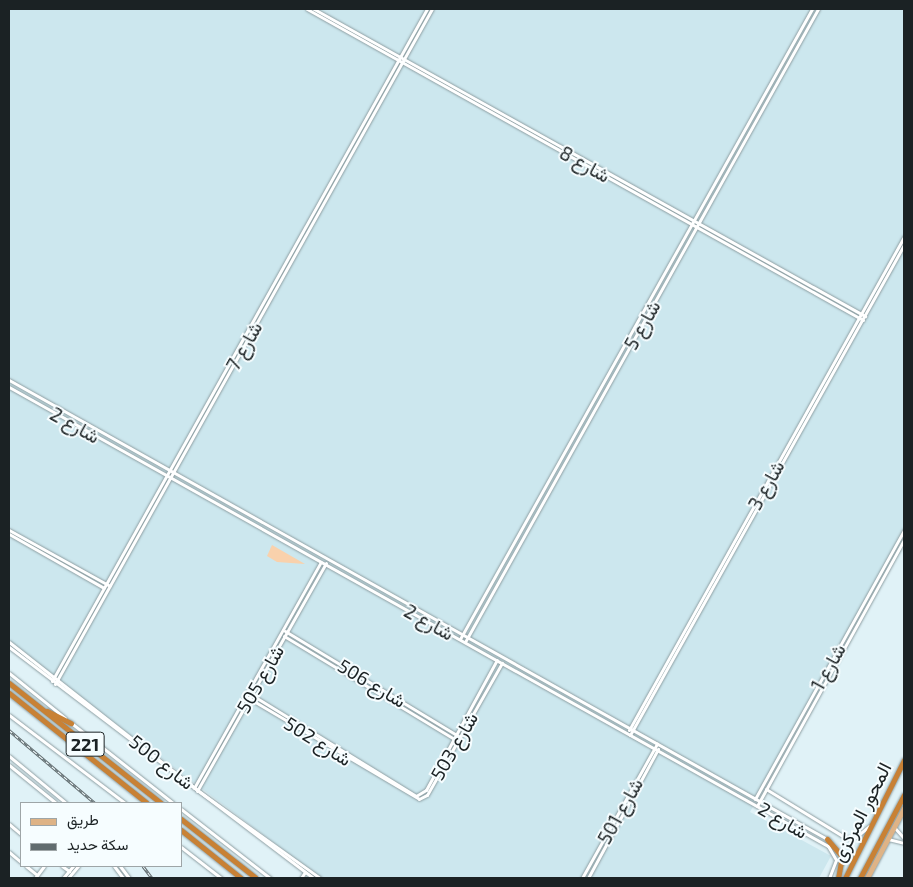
<!DOCTYPE html>
<meta charset="utf-8">
<style>
body{margin:0}
#map{position:relative;width:913px;height:887px;overflow:hidden;background:#e0f2f7;font-family:"Exo 2",Vazirmatn,sans-serif}
div>[style]{position:absolute}
.built>*{inset:0;background:#cce7ee}
.green>*{inset:0;background:#f9d1ac}
.roads{filter:drop-shadow(0 0 1px #8e9fa3) drop-shadow(0 0 1px #8e9fa3)}
.minor>*{height:3px;margin:-1.5px;padding:0 1.5px;transform-origin:1.5px;border-radius:1.5px;background:#fff}
.major>*{height:4.5px;margin:-2.25px;padding:0 2.25px;transform-origin:2.25px;border-radius:2.25px;background:#deb386}
.highway>*{height:5px;margin:-2.5px;padding:0 2.5px;transform-origin:2.5px;border-radius:2.5px;background:#c88135}
.rail>*{height:3px;margin-top:-1.5px;transform-origin:0;background:repeating-linear-gradient(90deg,#f6fdff 0 4px,#616c6f 0 8px);box-sizing:border-box;border-block:1px solid #616c6f}
span{translate:-50% -50%;white-space:nowrap;text-align:center;line-height:1.15;-webkit-text-stroke:4px #f6fdff;paint-order:stroke}
.shield-label span{padding:1px 4px;background:#f6fdff;border:1px solid;border-radius:4px;-webkit-text-stroke-width:0}
.shield-label{font-size:18px;color:#1b2224;font-weight:700}
.street-label{font-size:19px;color:#1b2224}
.frame{position:absolute;inset:0;border:10px solid #1b2224;pointer-events:none}
.legend{position:absolute;left:20px;top:802px;width:162px;height:65px;box-sizing:border-box;background:#f6fdff;border:1px solid #9ea5a7;margin:0;padding:6px 9px;list-style:none;font-size:15px;color:#1b2224}
.legend li{display:flex;align-items:center;gap:10px;height:25px}
.legend b{width:25px;border:1px solid #9ea5a7}
</style>
<div id="map">
<div class="built">
<div style="clip-path:polygon(9px 9px,904px 9px,904px 536px,750px 812px,831px 856px,819px 878px,321px 878px,9px 644px)"></div>
</div>
<div class="green">
<div style="clip-path:polygon(272px 545px,305px 564px,277px 562px,267px 556px)"></div>
</div>
<div class="roads">
<div class="minor">
<div style="left:307px;top:9px;width:637px;rotate:29.22deg"></div>
<div style="left:314px;top:9px;width:631px;rotate:29.13deg"></div>
<div style="left:9px;top:380px;width:938px;rotate:29.3deg"></div>
<div style="left:9px;top:387px;width:939px;rotate:29.27deg"></div>
<div style="left:828px;top:846px;width:16px;rotate:60deg"></div>
<div style="left:836px;top:860px;width:19px;rotate:111deg"></div>
<div style="left:9px;top:530px;width:115px;rotate:29deg"></div>
<div style="left:9px;top:534px;width:109px;rotate:29.6deg"></div>
<div style="left:285px;top:631px;width:205px;rotate:31.2deg"></div>
<div style="left:284px;top:636px;width:199px;rotate:31.2deg"></div>
<div style="left:460px;top:639px;width:722px;rotate:-60.81deg"></div>
<div style="left:9px;top:642px;width:239px;rotate:38.2deg"></div>
<div style="left:197px;top:790px;width:151px;rotate:35.6deg"></div>
<div style="left:465px;top:642px;width:725px;rotate:-60.85deg"></div>
<div style="left:9px;top:647px;width:382px;rotate:37.2deg"></div>
<div style="left:9px;top:673px;width:72px;rotate:38.8deg"></div>
<div style="left:52px;top:681px;width:770px;rotate:-60.84deg"></div>
<div style="left:55px;top:684px;width:773px;rotate:-60.82deg"></div>
<div style="left:247px;top:692px;width:198px;rotate:31.6deg"></div>
<div style="left:416px;top:796px;width:12px;rotate:-31deg"></div>
<div style="left:426px;top:790px;width:148px;rotate:-61.4deg"></div>
<div style="left:245px;top:696px;width:202px;rotate:30.6deg"></div>
<div style="left:419px;top:799px;width:9px;rotate:-27deg"></div>
<div style="left:427px;top:795px;width:152px;rotate:-60.4deg"></div>
<div style="left:9px;top:715px;width:146px;rotate:37.2deg"></div>
<div style="left:70px;top:722px;width:131px;rotate:38.2deg"></div>
<div style="left:629px;top:730px;width:565px;rotate:-60.85deg"></div>
<div style="left:630px;top:735px;width:561px;rotate:-60.79deg"></div>
<div style="left:9px;top:756px;width:74px;rotate:39.5deg"></div>
<div style="left:9px;top:765px;width:60px;rotate:39deg"></div>
<div style="left:194px;top:788px;width:259px;rotate:-60.7deg"></div>
<div style="left:766px;top:789px;width:94px;rotate:31.5deg"></div>
<div style="left:846px;top:838px;width:10px;rotate:-6deg"></div>
<div style="left:856px;top:837px;width:17px;rotate:-40deg"></div>
<div style="left:197px;top:791px;width:262px;rotate:-60.5deg"></div>
<div style="left:755px;top:799px;width:308px;rotate:-61deg"></div>
<div style="left:757px;top:806px;width:304px;rotate:-61.1deg"></div>
<div style="left:181px;top:809px;width:113px;rotate:37.8deg"></div>
<div style="left:9px;top:824px;width:16px;rotate:40deg"></div>
<div style="left:894px;top:827px;width:15px;rotate:48deg"></div>
<div style="left:888px;top:839px;width:16px;rotate:14deg"></div>
<div style="left:181px;top:847px;width:51px;rotate:37.8deg"></div>
<div style="left:9px;top:852px;width:16px;rotate:40deg"></div>
<div style="left:26px;top:866px;width:14px;rotate:39deg"></div>
<div style="left:62px;top:866px;width:9px;rotate:36deg"></div>
<div style="left:114px;top:866px;width:15px;rotate:53deg"></div>
<div style="left:120px;top:866px;width:15px;rotate:53deg"></div>
<div style="left:35px;top:878px;width:15px;rotate:-53deg"></div>
<div style="left:63px;top:878px;width:16px;rotate:-50deg"></div>
<div style="left:68px;top:878px;width:16px;rotate:-50deg"></div>
<div style="left:301px;top:878px;width:7px;rotate:-56deg"></div>
<div style="left:582px;top:878px;width:154px;rotate:-60.8deg"></div>
<div style="left:588px;top:878px;width:147px;rotate:-61.5deg"></div>
</div>
<div class="major">
<div style="left:867px;top:878px;width:79px;rotate:-62.1deg"></div>
</div>
<div class="highway">
<div style="left:9px;top:683px;width:194px;rotate:38.3deg"></div>
<div style="left:9px;top:693px;width:176px;rotate:38.6deg"></div>
<div style="left:47px;top:711px;width:27px;rotate:27deg"></div>
<div style="left:181px;top:819px;width:95px;rotate:38.2deg"></div>
<div style="left:181px;top:830px;width:77px;rotate:38.7deg"></div>
<div style="left:827px;top:839px;width:23px;rotate:49deg"></div>
<div style="left:842px;top:856px;width:22px;rotate:100deg"></div>
<div style="left:845px;top:878px;width:132px;rotate:-63.4deg"></div>
<div style="left:860px;top:878px;width:94px;rotate:-62.1deg"></div>
</div>
</div>
<div class="rail">
<div style="left:9px;top:730px;width:113px;rotate:40.3deg"></div>
<div style="left:143px;top:866px;width:15px;rotate:53deg"></div>
</div>
<div class="shield-label">
<span style="left:85px;top:744px">221</span>
</div>
<div class="street-label">
<span style="left:585px;top:164px;rotate:29deg">شارع 8</span>
<span style="left:642px;top:325px;rotate:-61deg">شارع 5</span>
<span style="left:244px;top:346px;rotate:-61deg">شارع 7</span>
<span style="left:75px;top:425px;rotate:29deg">شارع 2</span>
<span style="left:766px;top:485px;rotate:-61deg">شارع 3</span>
<span style="left:429px;top:622px;rotate:29deg">شارع 2</span>
<span style="left:828px;top:667px;rotate:-61deg">شارع 1</span>
<span style="left:260px;top:679px;rotate:-60deg">شارع 505</span>
<span style="left:372px;top:683px;rotate:31deg">شارع 506</span>
<span style="left:318px;top:741px;rotate:32deg">شارع 502</span>
<span style="left:454px;top:746px;rotate:-60deg">شارع 503</span>
<span style="left:162px;top:762px;rotate:38deg">شارع 500</span>
<span style="left:620px;top:811px;rotate:-61deg">شارع 501</span>
<span style="left:861px;top:812px;rotate:-63deg">المحور المركزى</span>
<span style="left:783px;top:820px;rotate:30deg">شارع 2</span>
</div>
<div class="frame"></div>
<ul class="legend">
<li><b style="height:6px;background:#deb386"></b>طريق</li>
<li><b style="height:6px;background:#616c6f"></b>سكة حديد</li>
</ul>
</div>
